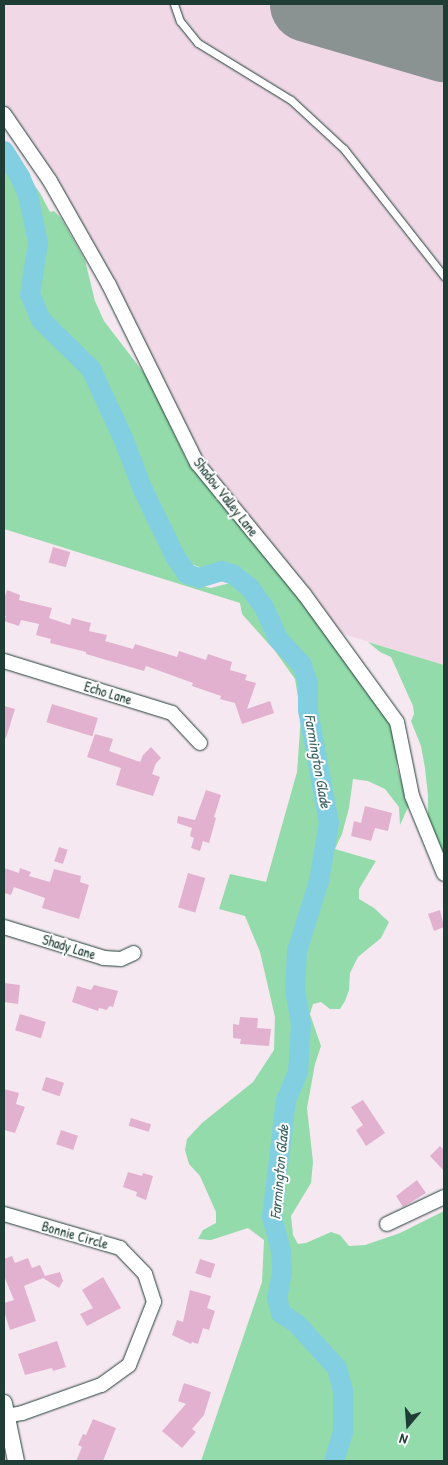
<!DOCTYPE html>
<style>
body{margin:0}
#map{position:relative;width:448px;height:1465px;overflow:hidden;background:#f6e8f1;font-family:"Patrick Hand",sans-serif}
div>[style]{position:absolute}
.built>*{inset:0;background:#f0d8e7}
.green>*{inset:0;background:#93dbaa}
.river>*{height:20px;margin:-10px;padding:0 10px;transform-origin:10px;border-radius:10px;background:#83cfe2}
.runway>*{height:75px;margin:-37.5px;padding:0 37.5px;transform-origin:37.5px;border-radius:37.5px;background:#8a9292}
.building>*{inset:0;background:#e2b1cf;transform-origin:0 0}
.roads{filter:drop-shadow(0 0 1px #1f3d34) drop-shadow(0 0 1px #1f3d34)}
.service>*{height:7px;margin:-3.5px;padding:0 3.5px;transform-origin:3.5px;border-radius:3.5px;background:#fff}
.minor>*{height:14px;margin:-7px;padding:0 7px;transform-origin:7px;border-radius:7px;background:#fff}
.tertiary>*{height:16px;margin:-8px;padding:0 8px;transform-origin:8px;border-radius:8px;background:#fff}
span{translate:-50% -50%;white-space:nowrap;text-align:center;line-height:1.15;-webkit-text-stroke:4px #fff;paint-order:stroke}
.street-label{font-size:14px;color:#1f3d34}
.water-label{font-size:15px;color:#386260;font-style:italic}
.frame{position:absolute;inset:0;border:5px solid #1f3d34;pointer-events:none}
.north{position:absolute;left:383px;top:1400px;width:50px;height:50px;-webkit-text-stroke:4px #fff;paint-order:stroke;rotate:198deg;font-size:14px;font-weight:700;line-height:20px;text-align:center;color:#1f3d34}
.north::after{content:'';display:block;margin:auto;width:18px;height:22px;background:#1f3d34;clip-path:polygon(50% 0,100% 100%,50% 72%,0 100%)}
</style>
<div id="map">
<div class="built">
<div style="clip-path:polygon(4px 4px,444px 4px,444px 665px,340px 633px,198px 454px,55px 175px,4px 108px)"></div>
</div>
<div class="green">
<div style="clip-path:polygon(4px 143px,40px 193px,50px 212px,54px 211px,61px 218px,85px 260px,95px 301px,104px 321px,150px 381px,187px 461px,281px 574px,390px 721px,396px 739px,397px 768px,409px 805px,400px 825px,399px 807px,385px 789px,368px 781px,353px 779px,349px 808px,342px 834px,335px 849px,376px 861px,359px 889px,359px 899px,374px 908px,389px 922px,381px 938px,358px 957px,350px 973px,349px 990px,345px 1001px,340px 1009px,330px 1009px,321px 1002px,313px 1004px,310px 1014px,321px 1046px,315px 1064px,307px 1108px,313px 1162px,311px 1183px,291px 1216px,293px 1235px,298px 1244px,306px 1243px,331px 1232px,340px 1235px,349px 1246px,365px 1245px,400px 1233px,444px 1211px,444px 1461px,339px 1461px,346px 1429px,347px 1392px,340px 1368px,286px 1310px,280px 1295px,284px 1270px,283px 1247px,275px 1217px,277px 1201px,284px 1160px,288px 1106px,302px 1069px,304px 1018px,297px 991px,299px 952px,320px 881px,331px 823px,310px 711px,310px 681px,304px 664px,281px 640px,266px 603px,245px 576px,229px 566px,211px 565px,202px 568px,188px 563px,143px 482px,97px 371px,43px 315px,34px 292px,41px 246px,37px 221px,25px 180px,4px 148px)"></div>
<div style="clip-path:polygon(4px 156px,24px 190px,33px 227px,34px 242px,26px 294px,29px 304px,42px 326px,89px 371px,170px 560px,191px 584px,211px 588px,230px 583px,237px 584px,253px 598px,256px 607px,267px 626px,298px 666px,306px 683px,307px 713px,326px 825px,318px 881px,295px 951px,292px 992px,296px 1019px,297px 1058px,294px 1070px,281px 1100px,278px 1158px,269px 1222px,278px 1268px,275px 1291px,272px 1298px,274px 1310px,329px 1364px,340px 1395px,338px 1430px,329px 1461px,201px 1461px,262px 1282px,264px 1240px,248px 1228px,211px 1240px,198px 1239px,203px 1230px,216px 1223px,216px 1212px,200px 1176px,189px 1164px,185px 1150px,187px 1139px,202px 1123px,253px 1082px,274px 1050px,275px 1017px,260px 952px,245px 916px,219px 909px,230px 874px,266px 882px,297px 772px,301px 716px,295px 679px,275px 651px,242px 614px,240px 603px,4px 529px)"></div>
<div style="clip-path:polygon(368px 642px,444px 665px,444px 863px,428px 827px,428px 795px,425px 768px,421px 746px,411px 721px,414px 714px,413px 706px,391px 657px,380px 652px)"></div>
</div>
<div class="river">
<div style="left:4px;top:151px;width:31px;rotate:58deg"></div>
<div style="left:20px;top:177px;width:20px;rotate:66deg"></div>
<div style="left:28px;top:195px;width:49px;rotate:78.2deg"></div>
<div style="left:38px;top:243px;width:52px;rotate:98.9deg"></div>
<div style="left:30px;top:294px;width:28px;rotate:67deg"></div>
<div style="left:41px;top:320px;width:70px;rotate:44.4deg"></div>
<div style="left:91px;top:369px;width:76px;rotate:65.1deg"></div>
<div style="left:123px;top:438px;width:56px;rotate:69deg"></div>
<div style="left:143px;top:490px;width:76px;rotate:64.1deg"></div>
<div style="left:176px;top:558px;width:19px;rotate:55deg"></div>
<div style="left:187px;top:574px;width:13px;rotate:18deg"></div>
<div style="left:199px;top:578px;width:24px;rotate:-17deg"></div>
<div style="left:222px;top:571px;width:13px;rotate:18deg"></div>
<div style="left:234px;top:575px;width:21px;rotate:39deg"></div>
<div style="left:250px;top:588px;width:24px;rotate:54deg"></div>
<div style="left:264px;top:607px;width:35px;rotate:66deg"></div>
<div style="left:278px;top:639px;width:35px;rotate:47deg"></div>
<div style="left:302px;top:665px;width:19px;rotate:72deg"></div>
<div style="left:308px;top:683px;width:27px;rotate:90deg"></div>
<div style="left:308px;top:710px;width:115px;rotate:79.5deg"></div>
<div style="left:329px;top:823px;width:59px;rotate:99.8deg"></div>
<div style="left:319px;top:881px;width:73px;rotate:107.4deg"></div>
<div style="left:297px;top:951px;width:39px;rotate:93deg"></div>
<div style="left:295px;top:990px;width:34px;rotate:80deg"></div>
<div style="left:301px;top:1023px;width:49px;rotate:93.5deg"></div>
<div style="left:298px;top:1072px;width:30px;rotate:113deg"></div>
<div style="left:286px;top:1100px;width:118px;rotate:96.8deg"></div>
<div style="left:272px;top:1217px;width:35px;rotate:75deg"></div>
<div style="left:281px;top:1251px;width:22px;rotate:87deg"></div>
<div style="left:282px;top:1273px;width:25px;rotate:101deg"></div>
<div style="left:277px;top:1298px;width:16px;rotate:75deg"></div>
<div style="left:281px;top:1313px;width:19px;rotate:35deg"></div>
<div style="left:297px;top:1324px;width:59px;rotate:47.7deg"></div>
<div style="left:337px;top:1368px;width:24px;rotate:75deg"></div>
<div style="left:343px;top:1391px;width:41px;rotate:90deg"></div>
<div style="left:343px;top:1432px;width:30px;rotate:107deg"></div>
</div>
<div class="runway">
<div style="left:307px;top:4px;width:143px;rotate:16.3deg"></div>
</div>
<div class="building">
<div style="left:53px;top:547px;width:18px;height:16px;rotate:16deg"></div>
<div style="clip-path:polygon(7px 590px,20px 595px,19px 600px,52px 608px,49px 618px,70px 625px,72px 618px,91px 623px,89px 631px,107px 635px,105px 641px,133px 649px,135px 644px,177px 657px,179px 651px,206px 660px,208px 654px,232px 662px,230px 670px,247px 675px,245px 680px,256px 683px,247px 709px,270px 701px,274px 713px,242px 724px,235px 703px,220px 699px,221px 696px,192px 686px,193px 683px,146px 666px,144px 671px,86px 654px,86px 652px,50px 643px,51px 639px,36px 635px,39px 624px,21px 620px,19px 626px,4px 621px,6px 616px,4px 615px,4px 599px)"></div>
<div style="left:52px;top:704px;width:48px;height:19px;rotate:17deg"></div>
<div style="clip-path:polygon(4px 706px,15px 709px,6px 738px,4px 738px)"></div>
<div style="clip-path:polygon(95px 734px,113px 739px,109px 751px,140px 762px,143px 755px,151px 747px,161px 758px,156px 763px,152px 774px,160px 777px,153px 796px,116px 785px,121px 768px,87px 757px)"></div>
<div style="clip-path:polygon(206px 790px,221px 795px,214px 817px,216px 818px,209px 843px,203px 841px,200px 851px,191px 848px,194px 838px,190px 836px,192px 828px,177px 823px,178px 816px,195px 820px)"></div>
<div style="clip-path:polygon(365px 806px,392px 813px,388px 831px,375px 828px,371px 841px,351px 836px,354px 821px,361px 823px)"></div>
<div style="left:59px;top:847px;width:9px;height:15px;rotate:18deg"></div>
<div style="clip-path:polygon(4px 868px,19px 873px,20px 868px,31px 872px,29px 876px,50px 882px,54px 869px,81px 876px,80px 882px,89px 885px,79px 919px,42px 908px,45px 898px,14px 887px,11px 895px,4px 893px)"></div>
<div style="left:188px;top:873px;width:18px;height:36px;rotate:16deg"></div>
<div style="clip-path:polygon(440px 910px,444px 927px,434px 931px,428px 914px)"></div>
<div style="clip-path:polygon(4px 983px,20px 985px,18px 1004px,4px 1002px)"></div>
<div style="clip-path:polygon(94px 985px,118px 991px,113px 1007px,109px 1006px,107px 1010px,99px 1008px,98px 1011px,72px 1002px,77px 986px,91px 990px)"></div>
<div style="left:20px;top:1014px;width:27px;height:17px;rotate:17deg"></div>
<div style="clip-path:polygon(240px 1017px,258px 1018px,257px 1028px,271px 1029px,269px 1046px,240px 1044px,241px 1039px,233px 1038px,233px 1024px,239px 1025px)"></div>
<div style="left:46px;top:1077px;width:19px;height:14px;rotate:18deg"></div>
<div style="clip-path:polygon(4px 1089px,19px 1093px,16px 1104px,25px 1107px,15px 1133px,4px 1130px)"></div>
<div style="clip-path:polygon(363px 1100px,385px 1133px,366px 1146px,356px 1130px,363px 1125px,351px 1107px)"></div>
<div style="left:131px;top:1118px;width:21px;height:8px;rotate:17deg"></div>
<div style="left:61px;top:1130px;width:18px;height:15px;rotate:19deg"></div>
<div style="clip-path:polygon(440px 1146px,444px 1150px,444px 1171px,430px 1156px)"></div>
<div style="clip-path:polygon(128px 1172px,142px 1176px,143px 1173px,153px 1176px,146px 1200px,136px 1196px,137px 1192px,123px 1187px)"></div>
<div style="clip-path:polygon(417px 1180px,426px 1193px,403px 1207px,396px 1196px)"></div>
<div style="clip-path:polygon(12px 1256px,15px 1263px,28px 1258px,32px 1268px,40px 1265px,45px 1276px,60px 1272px,63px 1281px,59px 1288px,43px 1278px,24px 1286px,36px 1321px,10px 1330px,4px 1311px,4px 1303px,14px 1300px,4px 1276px,4px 1259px)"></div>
<div style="left:200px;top:1259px;width:16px;height:15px;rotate:18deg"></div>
<div style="clip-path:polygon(103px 1277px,121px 1308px,87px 1326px,80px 1314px,93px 1308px,82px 1290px)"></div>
<div style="clip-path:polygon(190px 1290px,211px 1296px,207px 1308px,215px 1311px,209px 1330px,203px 1328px,198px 1344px,192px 1342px,191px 1344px,172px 1335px,177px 1320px,183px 1322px)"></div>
<div style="clip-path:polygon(57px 1341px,66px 1367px,53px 1371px,52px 1368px,25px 1375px,18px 1354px)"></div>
<div style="clip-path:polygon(184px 1383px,211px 1392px,204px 1415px,192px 1429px,196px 1432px,182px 1448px,162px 1431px,186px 1404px,178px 1401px)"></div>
<div style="clip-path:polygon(93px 1419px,116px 1428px,103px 1461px,76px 1461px,82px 1447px,78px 1445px,83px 1434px,86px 1435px)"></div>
</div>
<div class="roads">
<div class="service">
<div style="left:174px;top:4px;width:18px;rotate:71deg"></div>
<div style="left:180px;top:21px;width:28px;rotate:51deg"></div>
<div style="left:198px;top:43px;width:109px;rotate:31.5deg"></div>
<div style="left:291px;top:100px;width:72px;rotate:42.8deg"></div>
<div style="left:344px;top:149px;width:162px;rotate:51.8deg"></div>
</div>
<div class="minor">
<div style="left:4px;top:114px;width:81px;rotate:55.5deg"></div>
<div style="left:50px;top:181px;width:120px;rotate:60.4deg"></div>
<div style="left:109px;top:285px;width:199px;rotate:63.7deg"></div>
<div style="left:197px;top:463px;width:169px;rotate:50.8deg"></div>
<div style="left:304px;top:594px;width:158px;rotate:54deg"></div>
<div style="left:397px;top:722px;width:76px;rotate:78.5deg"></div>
<div style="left:412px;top:796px;width:84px;rotate:67.7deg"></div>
<div style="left:4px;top:661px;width:176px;rotate:17.2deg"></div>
<div style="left:172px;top:713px;width:41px;rotate:47deg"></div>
<div style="left:4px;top:927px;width:105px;rotate:17.2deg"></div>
<div style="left:104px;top:958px;width:17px;rotate:3deg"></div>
<div style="left:121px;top:959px;width:14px;rotate:-25deg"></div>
<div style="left:4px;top:1214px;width:121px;rotate:16.3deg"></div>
<div style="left:120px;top:1248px;width:36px;rotate:46deg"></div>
<div style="left:145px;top:1274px;width:29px;rotate:72deg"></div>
<div style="left:154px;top:1302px;width:68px;rotate:111.6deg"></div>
<div style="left:129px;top:1365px;width:34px;rotate:144deg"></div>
<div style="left:101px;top:1385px;width:84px;rotate:160.5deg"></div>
<div style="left:22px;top:1413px;width:15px;rotate:169deg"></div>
<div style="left:387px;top:1224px;width:63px;rotate:-25.3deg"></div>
</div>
<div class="tertiary">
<div style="left:4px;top:1403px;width:59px;rotate:78.3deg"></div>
</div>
</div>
<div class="street-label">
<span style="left:226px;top:497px;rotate:52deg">Shadow Valley Lane</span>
<span style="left:108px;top:693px;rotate:17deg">Echo Lane</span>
<span style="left:69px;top:947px;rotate:17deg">Shady Lane</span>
<span style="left:75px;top:1235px;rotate:16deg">Bonnie Circle</span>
</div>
<div class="water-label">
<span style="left:318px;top:761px;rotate:80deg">Farmington Glade</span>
<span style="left:279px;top:1172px;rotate:-85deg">Farmington Glade</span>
</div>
<div class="frame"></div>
<div class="north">N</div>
</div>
